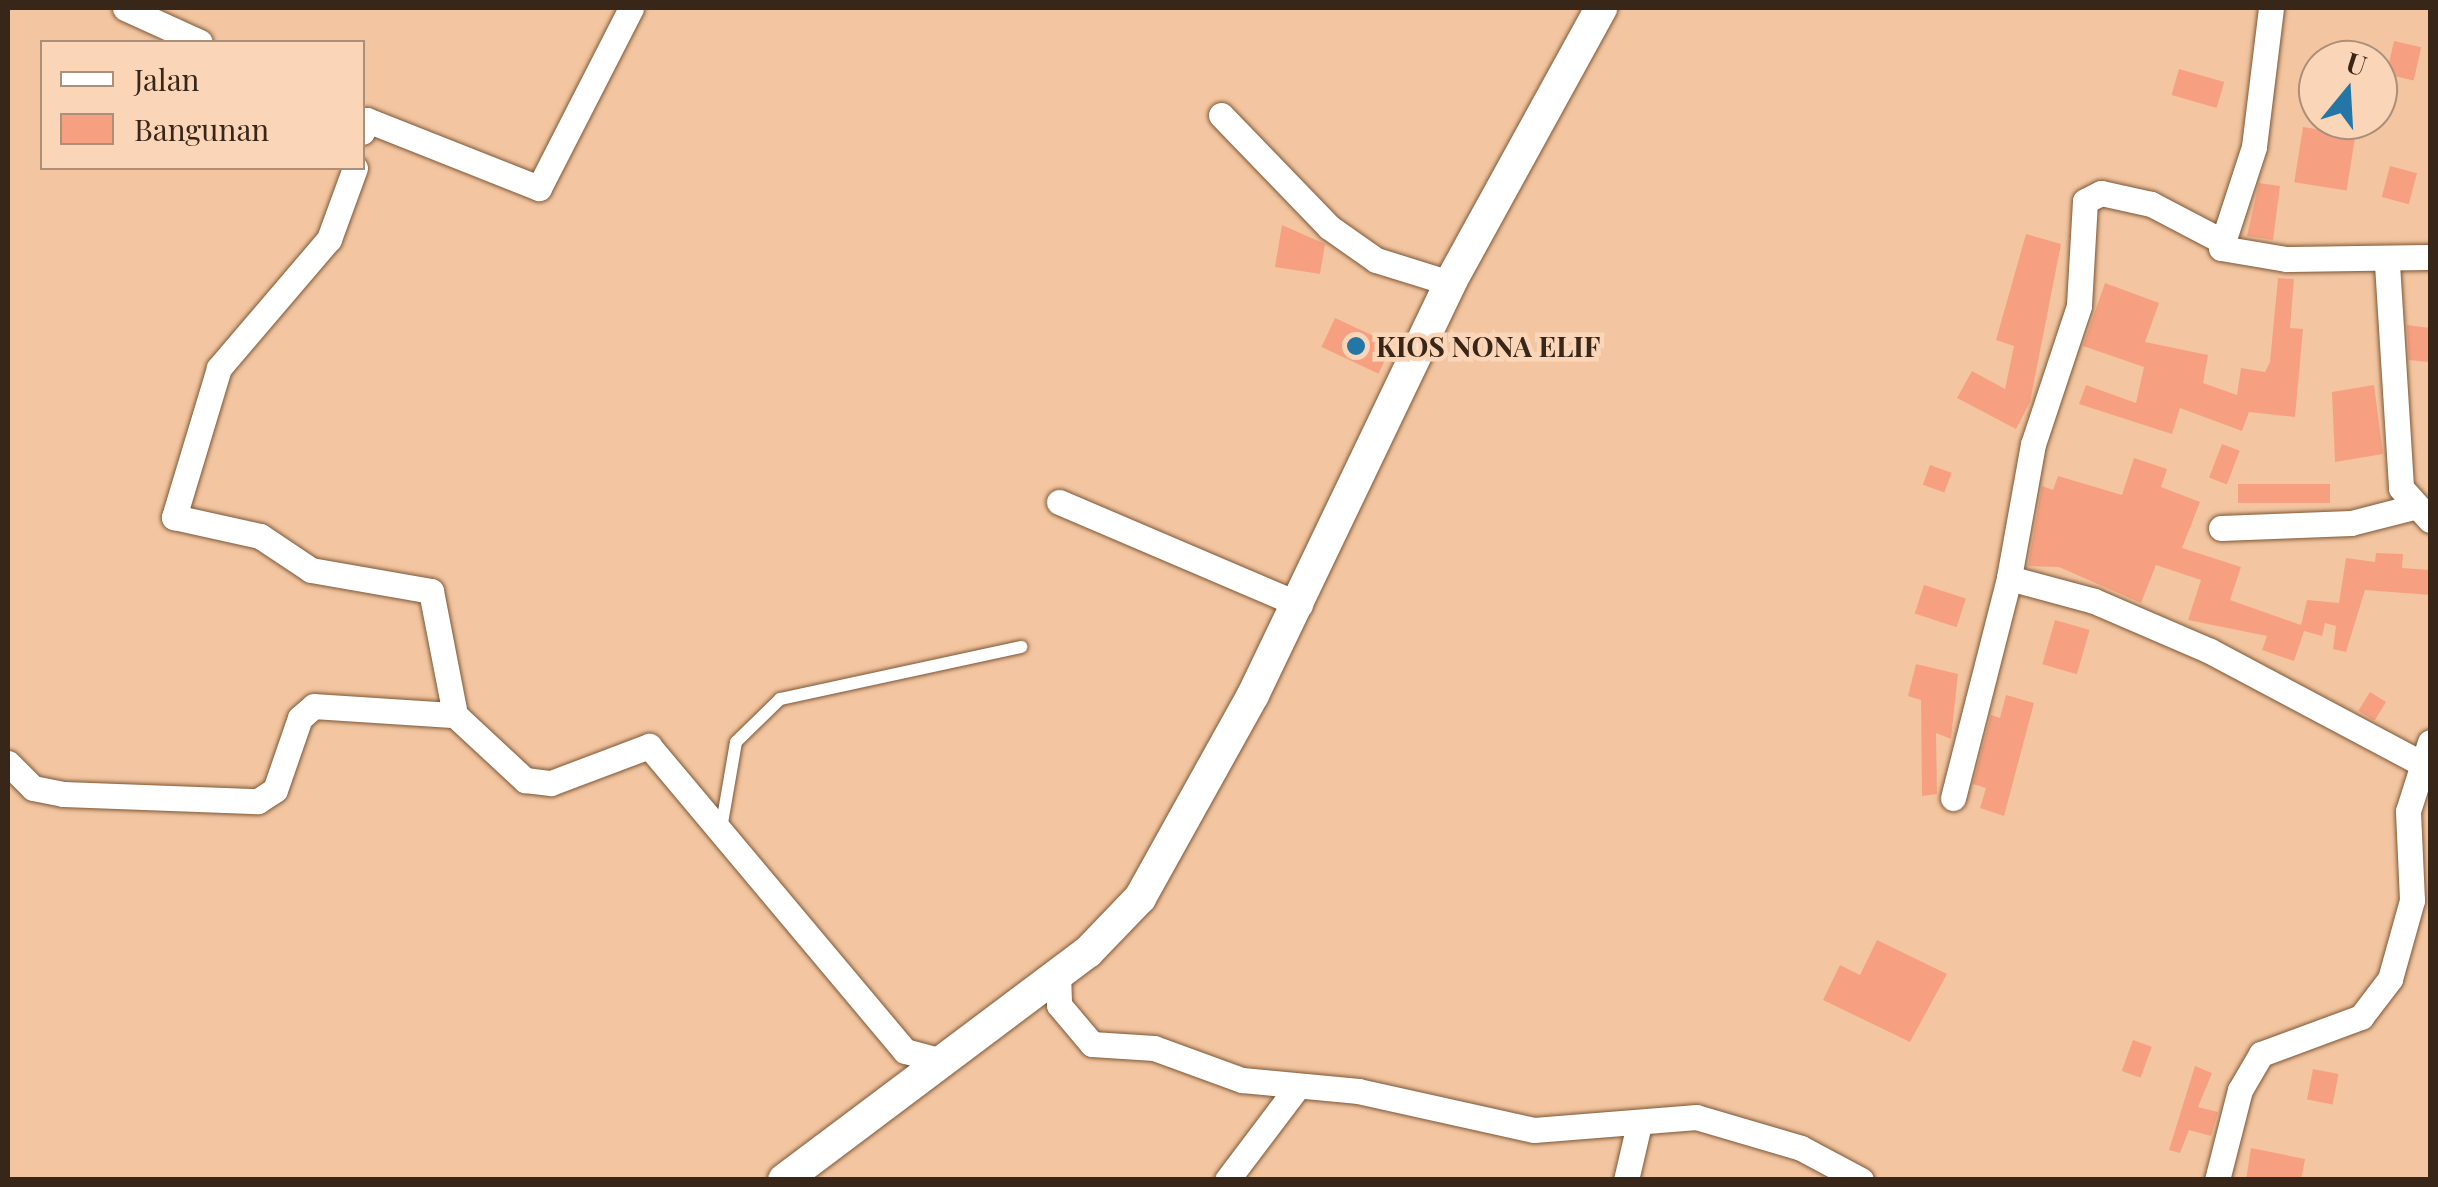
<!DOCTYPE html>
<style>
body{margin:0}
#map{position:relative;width:2438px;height:1187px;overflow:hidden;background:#f3c6a1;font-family:"Playfair Display",serif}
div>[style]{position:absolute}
.building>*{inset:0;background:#f7a081;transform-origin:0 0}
.roads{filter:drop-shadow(0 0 2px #7e5635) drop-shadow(0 0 2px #7e5635)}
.service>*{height:12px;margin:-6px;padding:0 6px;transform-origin:6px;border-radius:6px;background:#fff}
.minor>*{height:25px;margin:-12.5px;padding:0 12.5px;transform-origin:12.5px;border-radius:12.5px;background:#fff}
.tertiary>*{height:32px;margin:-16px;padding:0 16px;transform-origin:16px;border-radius:16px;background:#fff}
.dots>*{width:28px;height:28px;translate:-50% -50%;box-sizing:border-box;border:5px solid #fad5b8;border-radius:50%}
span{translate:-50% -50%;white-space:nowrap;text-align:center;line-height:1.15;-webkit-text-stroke:9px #fad5b8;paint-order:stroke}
.poi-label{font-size:28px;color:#382618;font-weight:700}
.left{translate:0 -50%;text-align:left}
.frame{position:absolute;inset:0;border:10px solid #382618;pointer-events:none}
.legend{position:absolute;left:40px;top:40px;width:325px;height:130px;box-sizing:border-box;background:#fad5b8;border:2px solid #ac8f78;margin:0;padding:12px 18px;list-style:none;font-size:30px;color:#382618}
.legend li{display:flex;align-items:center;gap:20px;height:50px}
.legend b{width:50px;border:2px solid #ac8f78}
.north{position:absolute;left:2298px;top:40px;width:100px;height:100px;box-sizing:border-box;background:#fad5b8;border:2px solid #ac8f78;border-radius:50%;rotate:18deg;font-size:28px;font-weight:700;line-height:40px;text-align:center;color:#382618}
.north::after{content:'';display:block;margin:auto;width:35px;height:45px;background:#2476a7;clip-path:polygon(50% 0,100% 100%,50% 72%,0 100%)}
</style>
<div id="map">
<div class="building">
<div style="left:2394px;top:41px;width:28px;height:34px;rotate:13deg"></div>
<div style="left:2179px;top:69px;width:47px;height:27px;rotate:16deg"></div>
<div style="left:2303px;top:127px;width:53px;height:56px;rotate:9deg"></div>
<div style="left:2390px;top:166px;width:28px;height:32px;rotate:15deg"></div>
<div style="clip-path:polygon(2259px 183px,2280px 186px,2273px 240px,2247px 236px)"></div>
<div style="clip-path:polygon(1282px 225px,1325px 244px,1320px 274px,1275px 267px)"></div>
<div style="clip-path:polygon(2026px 234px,2061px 244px,2030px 402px,2016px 429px,1957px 398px,1972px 371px,2005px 389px,2014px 346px,1996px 340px)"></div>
<div style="clip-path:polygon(2278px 278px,2294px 279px,2290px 328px,2303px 329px,2295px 417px,2249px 412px,2242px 431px,2180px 408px,2172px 434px,2079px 404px,2086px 385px,2136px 403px,2144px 367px,2083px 346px,2105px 283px,2159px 303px,2145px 342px,2208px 355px,2203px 383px,2237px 395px,2241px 368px,2265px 372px,2270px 362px)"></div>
<div style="left:1335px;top:318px;width:63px;height:32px;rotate:25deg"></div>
<div style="clip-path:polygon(2407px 325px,2430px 328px,2428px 362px,2409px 360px)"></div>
<div style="clip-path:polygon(2374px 385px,2383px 454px,2335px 462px,2332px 392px)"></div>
<div style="left:2222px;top:444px;width:19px;height:36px;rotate:21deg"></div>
<div style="clip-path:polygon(2134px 458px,2167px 469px,2161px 487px,2200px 502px,2182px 548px,2241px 567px,2230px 600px,2301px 625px,2307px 600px,2339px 603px,2346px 558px,2375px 562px,2376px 553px,2403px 554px,2402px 568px,2430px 570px,2430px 595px,2365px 590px,2346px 652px,2333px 649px,2336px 626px,2325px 623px,2322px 636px,2304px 631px,2294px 661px,2262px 650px,2267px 636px,2188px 620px,2201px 580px,2156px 565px,2141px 603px,2059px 567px,2028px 566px,2042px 486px,2053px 490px,2058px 476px,2122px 495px)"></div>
<div style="left:1930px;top:465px;width:23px;height:21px;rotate:20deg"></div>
<div style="left:2238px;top:484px;width:92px;height:19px"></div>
<div style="left:1924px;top:585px;width:44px;height:30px;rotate:18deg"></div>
<div style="left:2055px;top:620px;width:36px;height:46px;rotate:16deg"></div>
<div style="clip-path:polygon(1916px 664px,1958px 674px,1951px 739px,1936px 733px,1937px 794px,1922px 796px,1921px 700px,1908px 696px)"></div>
<div style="left:2370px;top:692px;width:19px;height:22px;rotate:32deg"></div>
<div style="clip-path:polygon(2006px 695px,2034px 703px,2004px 816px,1980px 808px,1986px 788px,1973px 784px,1991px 715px,2000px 718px)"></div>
<div style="clip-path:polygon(1877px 940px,1947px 974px,1910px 1042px,1823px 1000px,1840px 965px,1860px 975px)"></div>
<div style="left:2133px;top:1040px;width:20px;height:33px;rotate:20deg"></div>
<div style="clip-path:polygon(2195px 1066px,2212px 1073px,2198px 1107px,2218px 1112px,2211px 1136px,2189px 1130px,2180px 1153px,2169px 1150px)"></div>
<div style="left:2313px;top:1069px;width:26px;height:31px;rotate:11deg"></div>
<div style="clip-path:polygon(2251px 1148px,2305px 1159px,2301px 1180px,2246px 1180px)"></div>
</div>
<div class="roads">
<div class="service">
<div style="left:721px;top:829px;width:88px;rotate:-80.2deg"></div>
<div style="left:736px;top:742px;width:62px;rotate:-44.3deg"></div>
<div style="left:780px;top:699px;width:247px;rotate:-12.2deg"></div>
</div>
<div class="minor">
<div style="left:125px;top:8px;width:82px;rotate:24.4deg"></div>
<div style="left:2271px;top:8px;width:140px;rotate:97deg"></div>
<div style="left:2254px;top:147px;width:106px;rotate:108.1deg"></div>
<div style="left:2221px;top:248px;width:66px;rotate:9.6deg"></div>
<div style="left:2286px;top:259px;width:144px;rotate:-0.8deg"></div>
<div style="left:1221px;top:115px;width:156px;rotate:46deg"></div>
<div style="left:1329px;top:227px;width:57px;rotate:35.1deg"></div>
<div style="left:1376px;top:260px;width:77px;rotate:17.3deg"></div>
<div style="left:362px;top:132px;width:13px;rotate:-67deg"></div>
<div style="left:367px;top:120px;width:185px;rotate:21.6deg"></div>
<div style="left:539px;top:188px;width:202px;rotate:-62.9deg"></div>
<div style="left:355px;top:168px;width:76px;rotate:110.1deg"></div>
<div style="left:329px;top:239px;width:170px;rotate:130.5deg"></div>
<div style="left:219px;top:368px;width:156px;rotate:106.8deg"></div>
<div style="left:174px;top:517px;width:88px;rotate:12.5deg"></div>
<div style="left:260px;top:536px;width:61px;rotate:33.7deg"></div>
<div style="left:311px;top:570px;width:122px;rotate:9.9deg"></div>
<div style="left:431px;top:591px;width:126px;rotate:79deg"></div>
<div style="left:455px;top:715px;width:96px;rotate:42.9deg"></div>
<div style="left:525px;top:780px;width:26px;rotate:7deg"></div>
<div style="left:551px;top:783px;width:105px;rotate:-20.7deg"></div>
<div style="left:649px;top:746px;width:398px;rotate:50deg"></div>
<div style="left:905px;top:1051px;width:35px;rotate:15deg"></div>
<div style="left:2218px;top:239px;width:76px;rotate:-152.4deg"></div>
<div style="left:2151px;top:204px;width:51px;rotate:-167.6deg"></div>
<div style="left:2101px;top:193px;width:18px;rotate:153deg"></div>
<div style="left:2085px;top:201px;width:105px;rotate:93.3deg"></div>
<div style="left:2079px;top:306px;width:145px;rotate:108.4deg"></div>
<div style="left:2033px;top:444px;width:136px;rotate:100.2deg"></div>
<div style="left:2009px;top:578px;width:88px;rotate:15.1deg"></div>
<div style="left:2094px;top:601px;width:126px;rotate:23.3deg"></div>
<div style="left:2210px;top:651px;width:249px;rotate:28deg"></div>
<div style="left:2387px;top:264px;width:224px;rotate:86.4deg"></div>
<div style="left:2401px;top:488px;width:43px;rotate:47.8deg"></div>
<div style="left:1059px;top:502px;width:262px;rotate:23.1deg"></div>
<div style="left:2221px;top:528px;width:130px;rotate:-2.2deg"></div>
<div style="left:2351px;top:523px;width:61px;rotate:-14.3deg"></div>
<div style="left:8px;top:763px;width:35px;rotate:45deg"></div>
<div style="left:33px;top:788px;width:31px;rotate:11deg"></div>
<div style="left:63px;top:794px;width:195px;rotate:2.1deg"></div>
<div style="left:258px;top:801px;width:20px;rotate:-33deg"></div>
<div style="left:275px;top:790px;width:76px;rotate:-70.9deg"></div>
<div style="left:300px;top:718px;width:18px;rotate:-41deg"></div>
<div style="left:314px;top:706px;width:141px;rotate:3.7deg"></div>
<div style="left:1953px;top:798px;width:227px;rotate:-75.7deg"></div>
<div style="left:1058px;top:973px;width:32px;rotate:88deg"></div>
<div style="left:1059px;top:1005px;width:51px;rotate:49.8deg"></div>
<div style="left:1092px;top:1044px;width:62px;rotate:3.7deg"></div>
<div style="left:1154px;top:1048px;width:94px;rotate:20deg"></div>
<div style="left:1242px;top:1080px;width:117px;rotate:5.4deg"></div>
<div style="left:1358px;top:1091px;width:180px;rotate:12.5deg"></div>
<div style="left:1534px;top:1130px;width:163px;rotate:-4.6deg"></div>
<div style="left:1696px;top:1117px;width:109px;rotate:16.4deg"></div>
<div style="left:1801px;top:1148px;width:68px;rotate:28.1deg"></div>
<div style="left:1227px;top:1180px;width:113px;rotate:-52.9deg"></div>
<div style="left:1626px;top:1180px;width:57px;rotate:-76.9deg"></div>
<div style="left:2217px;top:1180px;width:93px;rotate:-75.7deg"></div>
<div style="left:2240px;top:1090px;width:42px;rotate:-59.7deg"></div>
<div style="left:2261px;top:1054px;width:107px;rotate:-20.3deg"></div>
<div style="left:2361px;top:1017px;width:48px;rotate:-52.7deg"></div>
<div style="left:2390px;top:979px;width:82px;rotate:-74.4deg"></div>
<div style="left:2412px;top:900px;width:89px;rotate:-92.6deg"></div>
<div style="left:2408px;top:811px;width:72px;rotate:-72.3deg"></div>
</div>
<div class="tertiary">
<div style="left:784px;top:1180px;width:380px;rotate:-36.9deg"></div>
<div style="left:1088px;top:952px;width:75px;rotate:-46.1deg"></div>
<div style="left:1140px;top:898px;width:232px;rotate:-60.9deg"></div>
<div style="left:1253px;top:695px;width:457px;rotate:-64.4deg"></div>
<div style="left:1450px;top:283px;width:314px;rotate:-61.2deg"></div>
</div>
</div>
<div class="dots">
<div style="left:1356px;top:346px;background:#2476a7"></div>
</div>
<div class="poi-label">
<span class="left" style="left:1376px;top:346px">KIOS NONA ELIF</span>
</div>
<div class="frame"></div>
<ul class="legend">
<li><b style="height:12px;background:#fff"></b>Jalan</li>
<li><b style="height:28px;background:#f7a081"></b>Bangunan</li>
</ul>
<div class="north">U</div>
</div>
